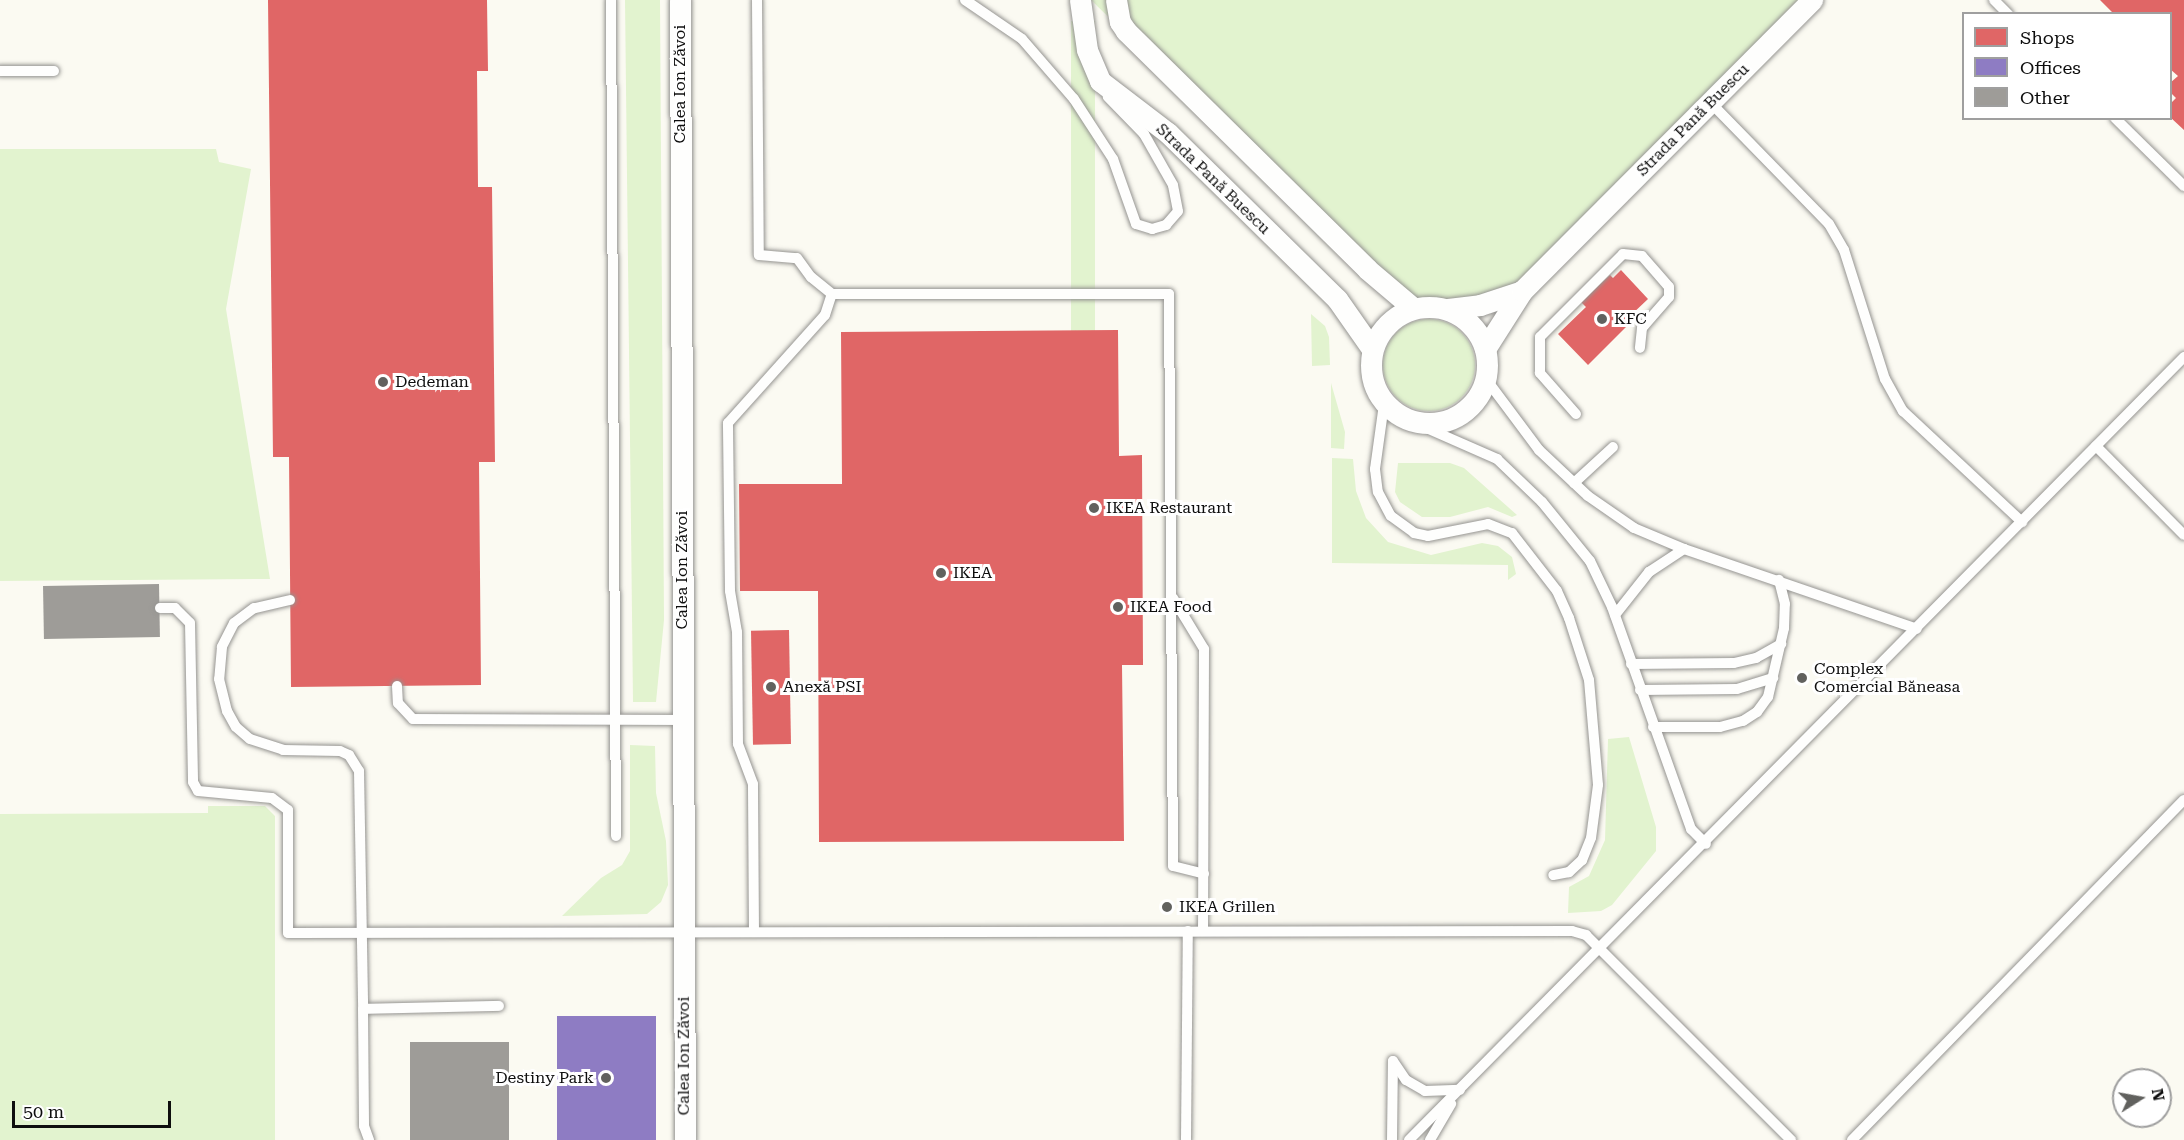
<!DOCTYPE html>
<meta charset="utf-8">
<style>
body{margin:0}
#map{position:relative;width:2184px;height:1140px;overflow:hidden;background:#fbfaf2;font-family:"Roboto Serif",serif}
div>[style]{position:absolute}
.green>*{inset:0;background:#e2f3cf;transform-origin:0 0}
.round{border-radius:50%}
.shops>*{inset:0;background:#e06666;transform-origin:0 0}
.offices>*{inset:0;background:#8e7cc3;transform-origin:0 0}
.building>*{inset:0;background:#9e9c98;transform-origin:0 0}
.roads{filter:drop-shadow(0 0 2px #959491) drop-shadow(0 0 2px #959491)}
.lane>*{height:10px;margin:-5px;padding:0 5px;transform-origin:5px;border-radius:5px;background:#fefefd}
.street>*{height:21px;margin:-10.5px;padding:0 10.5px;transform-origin:10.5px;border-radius:10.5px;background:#fefefd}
.street>.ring{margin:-10.5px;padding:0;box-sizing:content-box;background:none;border:21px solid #fefefd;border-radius:50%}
.dots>*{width:16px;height:16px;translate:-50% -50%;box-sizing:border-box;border:3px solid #fff;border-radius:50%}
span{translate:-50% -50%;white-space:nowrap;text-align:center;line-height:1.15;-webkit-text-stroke:6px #fff;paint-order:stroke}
.street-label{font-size:16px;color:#0e0e0e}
.poi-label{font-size:16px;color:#0e0e0e}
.left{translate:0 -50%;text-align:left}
.right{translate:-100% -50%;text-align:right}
.legend{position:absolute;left:1962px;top:12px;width:210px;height:108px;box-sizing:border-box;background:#fff;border:2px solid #9f9f9f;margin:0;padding:8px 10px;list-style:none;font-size:18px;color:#0e0e0e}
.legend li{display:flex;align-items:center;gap:12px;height:30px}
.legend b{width:30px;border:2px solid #9f9f9f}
.north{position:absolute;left:2112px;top:1068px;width:60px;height:60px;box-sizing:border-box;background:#fff;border:2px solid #9f9f9f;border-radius:50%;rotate:79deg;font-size:16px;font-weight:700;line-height:24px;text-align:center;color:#0e0e0e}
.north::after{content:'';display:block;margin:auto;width:21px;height:27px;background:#61615e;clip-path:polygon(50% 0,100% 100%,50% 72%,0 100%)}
.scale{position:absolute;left:12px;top:1101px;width:159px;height:27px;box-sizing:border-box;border:3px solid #0e0e0e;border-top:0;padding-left:8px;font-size:18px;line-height:21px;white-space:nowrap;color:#0e0e0e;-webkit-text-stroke:4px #fff;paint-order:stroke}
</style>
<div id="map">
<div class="green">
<div style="clip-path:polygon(625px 0,660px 0,664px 620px,656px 702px,633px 702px)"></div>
<div style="clip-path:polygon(1091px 0,1812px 0,1522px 291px,1448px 309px,1413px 308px,1367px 269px)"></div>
<div style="left:1071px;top:21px;width:24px;height:375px"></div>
<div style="clip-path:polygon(0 149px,216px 149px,219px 162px,251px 169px,226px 309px,270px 579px,0 581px)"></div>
<div style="clip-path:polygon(1311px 314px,1325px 326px,1329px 337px,1330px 365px,1312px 366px)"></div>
<div class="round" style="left:1383px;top:319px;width:92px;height:92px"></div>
<div style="clip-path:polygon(1331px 383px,1345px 432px,1344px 449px,1331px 448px)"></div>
<div style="clip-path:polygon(1332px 458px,1353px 459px,1356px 491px,1366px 518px,1388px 542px,1431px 555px,1482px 543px,1498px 546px,1512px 557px,1516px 574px,1508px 580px,1508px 565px,1332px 563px)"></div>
<div style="clip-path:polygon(1398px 463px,1450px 463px,1464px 468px,1517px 515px,1512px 517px,1488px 507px,1450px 517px,1422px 517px,1400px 502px,1395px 492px)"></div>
<div style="clip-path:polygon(1629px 737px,1656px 827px,1656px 851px,1612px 905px,1601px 911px,1568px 913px,1569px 887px,1589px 876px,1605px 840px,1608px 739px)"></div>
<div style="clip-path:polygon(630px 745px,655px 746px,656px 793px,666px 841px,668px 885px,661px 902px,647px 914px,562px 916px,601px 878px,622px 865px,630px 851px)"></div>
<div style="clip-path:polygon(208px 806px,265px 806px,275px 816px,275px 1140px,0 1140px,0 814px,208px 813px)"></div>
</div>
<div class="shops">
<div style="clip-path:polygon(268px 0,487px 0,488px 71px,477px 71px,478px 187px,492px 187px,495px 462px,479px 462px,481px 685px,291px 687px,289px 457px,273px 457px)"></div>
<div style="clip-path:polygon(2100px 0,2184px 0,2184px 130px,2170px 117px,2170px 104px,2176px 98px,2170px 92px,2170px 83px,2178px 76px,2170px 69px,2170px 14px,2114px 14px)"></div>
<div style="clip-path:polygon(1621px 270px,1648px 299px,1629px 317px,1632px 321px,1588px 365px,1558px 334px,1586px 307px,1581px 302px,1610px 275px,1613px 278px)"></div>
<div style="clip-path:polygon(1118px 330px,1119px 456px,1142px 455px,1143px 665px,1122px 665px,1124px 841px,819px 842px,818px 591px,740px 591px,739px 484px,842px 484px,841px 332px)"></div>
<div style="left:789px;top:630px;width:114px;height:38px;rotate:89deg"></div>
</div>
<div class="offices">
<div style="left:557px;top:1016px;width:99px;height:124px"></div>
</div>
<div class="building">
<div style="left:159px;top:584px;width:53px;height:116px;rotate:89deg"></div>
<div style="left:410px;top:1042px;width:99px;height:98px"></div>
</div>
<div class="roads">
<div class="lane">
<div style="left:611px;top:0;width:836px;rotate:89.66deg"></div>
<div style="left:757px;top:0;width:255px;rotate:89.6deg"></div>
<div style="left:759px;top:255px;width:38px;rotate:5deg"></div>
<div style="left:797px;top:258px;width:24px;rotate:54deg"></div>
<div style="left:811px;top:277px;width:27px;rotate:39deg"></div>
<div style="left:832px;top:294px;width:337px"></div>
<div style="left:1169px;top:294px;width:572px;rotate:89.6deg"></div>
<div style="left:1173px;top:866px;width:32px;rotate:14deg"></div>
<div style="left:965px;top:0;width:69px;rotate:34.4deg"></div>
<div style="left:1022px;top:39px;width:79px;rotate:49.1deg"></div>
<div style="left:1074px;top:99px;width:72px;rotate:57deg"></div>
<div style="left:1113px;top:159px;width:69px;rotate:70.5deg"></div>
<div style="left:1136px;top:224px;width:17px;rotate:17deg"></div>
<div style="left:1152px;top:229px;width:15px;rotate:-16deg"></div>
<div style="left:1166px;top:225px;width:18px;rotate:-49deg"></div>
<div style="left:1178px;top:211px;width:26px;rotate:-101deg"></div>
<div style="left:1173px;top:185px;width:59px;rotate:-119.6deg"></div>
<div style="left:1144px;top:134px;width:52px;rotate:-134.2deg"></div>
<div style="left:1994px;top:0;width:20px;rotate:45deg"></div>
<div style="left:0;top:71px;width:54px"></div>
<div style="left:1710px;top:102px;width:170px;rotate:45.7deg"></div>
<div style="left:1829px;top:224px;width:30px;rotate:60deg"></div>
<div style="left:1844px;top:250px;width:135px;rotate:72.4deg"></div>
<div style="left:1885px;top:379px;width:37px;rotate:61deg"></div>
<div style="left:1903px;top:411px;width:163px;rotate:43deg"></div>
<div style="left:2115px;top:118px;width:97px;rotate:44.6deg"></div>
<div style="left:1486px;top:379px;width:89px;rotate:53.3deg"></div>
<div style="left:1539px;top:450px;width:67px;rotate:43.2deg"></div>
<div style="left:1588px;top:496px;width:56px;rotate:34.8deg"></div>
<div style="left:1634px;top:528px;width:54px;rotate:22.8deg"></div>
<div style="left:1684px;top:549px;width:246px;rotate:18.9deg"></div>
<div style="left:1384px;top:404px;width:66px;rotate:97.9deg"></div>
<div style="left:1375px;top:469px;width:23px;rotate:83deg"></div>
<div style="left:1378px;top:492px;width:27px;rotate:62deg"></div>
<div style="left:1391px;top:516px;width:29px;rotate:36deg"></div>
<div style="left:1414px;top:533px;width:14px;rotate:12deg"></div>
<div style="left:1428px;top:536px;width:61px;rotate:-11.3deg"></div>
<div style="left:1488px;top:524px;width:26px;rotate:21deg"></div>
<div style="left:1512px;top:533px;width:73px;rotate:52.2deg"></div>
<div style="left:1557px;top:591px;width:30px;rotate:66deg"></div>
<div style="left:1569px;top:618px;width:65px;rotate:72.1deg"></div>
<div style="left:1589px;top:680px;width:105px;rotate:85.1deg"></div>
<div style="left:1598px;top:785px;width:53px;rotate:97.5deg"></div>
<div style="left:1591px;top:838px;width:24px;rotate:112deg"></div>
<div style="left:1582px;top:860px;width:18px;rotate:137deg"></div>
<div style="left:1569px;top:872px;width:16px;rotate:169deg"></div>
<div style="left:1576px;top:414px;width:55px;rotate:-131.3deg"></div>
<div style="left:1540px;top:373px;width:36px;rotate:-90deg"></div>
<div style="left:1540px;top:337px;width:117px;rotate:-45deg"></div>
<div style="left:1623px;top:254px;width:19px;rotate:6deg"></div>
<div style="left:1642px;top:256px;width:41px;rotate:48.9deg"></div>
<div style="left:1669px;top:287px;width:10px;rotate:90deg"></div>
<div style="left:1669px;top:297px;width:41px;rotate:131.1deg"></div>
<div style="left:1642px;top:328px;width:20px;rotate:96deg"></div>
<div style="left:1415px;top:423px;width:90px;rotate:23.7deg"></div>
<div style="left:1497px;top:459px;width:62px;rotate:43.7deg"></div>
<div style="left:1542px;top:502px;width:76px;rotate:50.9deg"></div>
<div style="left:1590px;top:561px;width:51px;rotate:64.4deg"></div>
<div style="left:1612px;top:607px;width:236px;rotate:70.4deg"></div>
<div style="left:1691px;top:829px;width:21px;rotate:45deg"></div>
<div style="left:2096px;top:446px;width:125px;rotate:45.3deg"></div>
<div style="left:1574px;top:483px;width:53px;rotate:-42.7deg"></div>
<div style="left:1173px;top:598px;width:60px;rotate:58.7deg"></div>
<div style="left:1204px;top:649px;width:282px;rotate:90.2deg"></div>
<div style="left:290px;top:600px;width:37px;rotate:167deg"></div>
<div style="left:254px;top:608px;width:25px;rotate:143deg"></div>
<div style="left:234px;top:623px;width:27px;rotate:117deg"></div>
<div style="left:222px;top:647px;width:32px;rotate:95deg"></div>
<div style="left:219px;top:679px;width:33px;rotate:76deg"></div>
<div style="left:227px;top:711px;width:18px;rotate:61deg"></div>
<div style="left:236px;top:727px;width:18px;rotate:41deg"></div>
<div style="left:250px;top:739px;width:35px;rotate:18deg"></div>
<div style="left:283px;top:750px;width:57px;rotate:1deg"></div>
<div style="left:340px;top:751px;width:10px;rotate:24deg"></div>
<div style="left:349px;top:755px;width:19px;rotate:58deg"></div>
<div style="left:359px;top:771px;width:238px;rotate:89deg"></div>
<div style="left:363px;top:1009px;width:136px;rotate:-1.3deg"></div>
<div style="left:160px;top:608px;width:15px"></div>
<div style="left:175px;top:608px;width:21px;rotate:45deg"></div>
<div style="left:190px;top:623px;width:159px;rotate:88.9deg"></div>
<div style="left:193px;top:782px;width:10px;rotate:61deg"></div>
<div style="left:198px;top:791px;width:74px;rotate:5.4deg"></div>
<div style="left:272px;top:798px;width:20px;rotate:37deg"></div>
<div style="left:288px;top:810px;width:123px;rotate:90deg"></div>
<div style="left:288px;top:933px;width:1284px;rotate:-0.09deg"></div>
<div style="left:1572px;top:931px;width:15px;rotate:16deg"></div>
<div style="left:1586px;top:935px;width:290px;rotate:45deg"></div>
<div style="left:1615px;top:615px;width:55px;rotate:-51.7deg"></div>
<div style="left:1649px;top:572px;width:42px;rotate:-33.3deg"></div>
<div style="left:1631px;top:664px;width:103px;rotate:-0.6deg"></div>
<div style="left:1734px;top:663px;width:23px;rotate:-13deg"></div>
<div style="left:1756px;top:658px;width:29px;rotate:-29deg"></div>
<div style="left:397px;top:686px;width:17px;rotate:87deg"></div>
<div style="left:398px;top:703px;width:22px;rotate:47deg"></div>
<div style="left:413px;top:719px;width:269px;rotate:0.2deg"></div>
<div style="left:1640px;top:690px;width:97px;rotate:-0.6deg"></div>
<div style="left:1737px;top:689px;width:38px;rotate:-17deg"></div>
<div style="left:1653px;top:727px;width:67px"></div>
<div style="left:1720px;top:727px;width:24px;rotate:-15deg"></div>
<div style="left:1743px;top:721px;width:17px;rotate:-33deg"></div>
<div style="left:1757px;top:712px;width:19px;rotate:-54deg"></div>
<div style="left:1768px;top:697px;width:71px;rotate:-76.9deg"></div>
<div style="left:1784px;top:628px;width:24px;rotate:-88deg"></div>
<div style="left:1785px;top:604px;width:25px;rotate:-104deg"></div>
<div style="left:754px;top:932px;width:148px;rotate:-90.4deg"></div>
<div style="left:753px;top:784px;width:43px;rotate:-110.6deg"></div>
<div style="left:738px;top:744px;width:112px;rotate:-90.5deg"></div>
<div style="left:737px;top:632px;width:42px;rotate:-99.7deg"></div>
<div style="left:730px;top:591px;width:168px;rotate:-90.7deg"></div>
<div style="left:728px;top:423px;width:145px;rotate:-48.1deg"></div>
<div style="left:825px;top:315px;width:22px;rotate:-72deg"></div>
<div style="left:363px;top:1009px;width:117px;rotate:89.5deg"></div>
<div style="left:364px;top:1126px;width:15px;rotate:70deg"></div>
<div style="left:1186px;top:1140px;width:209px;rotate:-89.5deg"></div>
<div style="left:1392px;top:1140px;width:79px;rotate:-89.3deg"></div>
<div style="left:1393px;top:1061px;width:23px;rotate:56deg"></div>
<div style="left:1406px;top:1080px;width:22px;rotate:30deg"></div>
<div style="left:1425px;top:1091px;width:35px;rotate:-2deg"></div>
<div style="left:1409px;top:1140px;width:1102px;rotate:-45.29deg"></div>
<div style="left:1430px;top:1140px;width:42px;rotate:-59.7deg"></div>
<div style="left:1852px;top:1140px;width:475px;rotate:-45.7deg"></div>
</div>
<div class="street">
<div style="left:680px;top:0;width:1140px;rotate:89.75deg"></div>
<div style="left:1080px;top:0;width:50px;rotate:82deg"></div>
<div style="left:1087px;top:50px;width:34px;rotate:67deg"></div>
<div style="left:1100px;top:81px;width:86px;rotate:37.4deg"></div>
<div style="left:1168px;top:133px;width:237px;rotate:44.5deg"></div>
<div style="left:1337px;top:299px;width:61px;rotate:55deg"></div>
<div style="left:1116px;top:0;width:22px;rotate:80deg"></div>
<div style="left:1120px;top:22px;width:11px;rotate:56deg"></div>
<div style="left:1126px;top:31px;width:339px;rotate:44.6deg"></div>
<div style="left:1367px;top:269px;width:60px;rotate:40.3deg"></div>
<div class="ring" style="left:1371px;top:307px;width:95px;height:95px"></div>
<div style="left:1448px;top:309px;width:32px;rotate:-7deg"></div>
<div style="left:1480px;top:305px;width:44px;rotate:-18.4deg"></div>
<div style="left:1485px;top:349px;width:69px;rotate:-57.5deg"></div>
<div style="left:1522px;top:291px;width:411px;rotate:-45.1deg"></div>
</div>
</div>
<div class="dots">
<div style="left:1602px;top:319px;background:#61615e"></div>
<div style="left:383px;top:382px;background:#61615e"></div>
<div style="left:1094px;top:508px;background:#61615e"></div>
<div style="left:941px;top:573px;background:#61615e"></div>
<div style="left:1118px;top:607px;background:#61615e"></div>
<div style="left:1802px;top:678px;background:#61615e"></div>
<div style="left:771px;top:687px;background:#61615e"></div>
<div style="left:1167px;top:907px;background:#61615e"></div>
<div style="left:606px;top:1078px;background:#61615e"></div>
</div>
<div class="street-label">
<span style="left:680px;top:84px;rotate:-90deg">Calea Ion Zăvoi</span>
<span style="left:1693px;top:120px;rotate:-45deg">Strada Pană Buescu</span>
<span style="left:1213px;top:179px;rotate:44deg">Strada Pană Buescu</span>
<span style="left:682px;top:570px;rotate:-90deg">Calea Ion Zăvoi</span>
<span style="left:684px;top:1056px;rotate:-90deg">Calea Ion Zăvoi</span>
</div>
<div class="poi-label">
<span class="left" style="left:1614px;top:319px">KFC</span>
<span class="left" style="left:395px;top:382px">Dedeman</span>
<span class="left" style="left:1106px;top:508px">IKEA Restaurant</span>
<span class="left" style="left:953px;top:573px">IKEA</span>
<span class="left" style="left:1130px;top:607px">IKEA Food</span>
<span class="left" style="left:1814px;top:678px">Complex<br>Comercial Băneasa</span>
<span class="left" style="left:783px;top:687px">Anexă PSI</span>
<span class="left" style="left:1179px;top:907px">IKEA Grillen</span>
<span class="right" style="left:594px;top:1078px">Destiny Park</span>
</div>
<ul class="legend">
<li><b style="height:16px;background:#e06666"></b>Shops</li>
<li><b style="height:16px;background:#8e7cc3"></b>Offices</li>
<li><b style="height:16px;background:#9e9c98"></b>Other</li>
</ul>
<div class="north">N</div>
<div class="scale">50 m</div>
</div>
